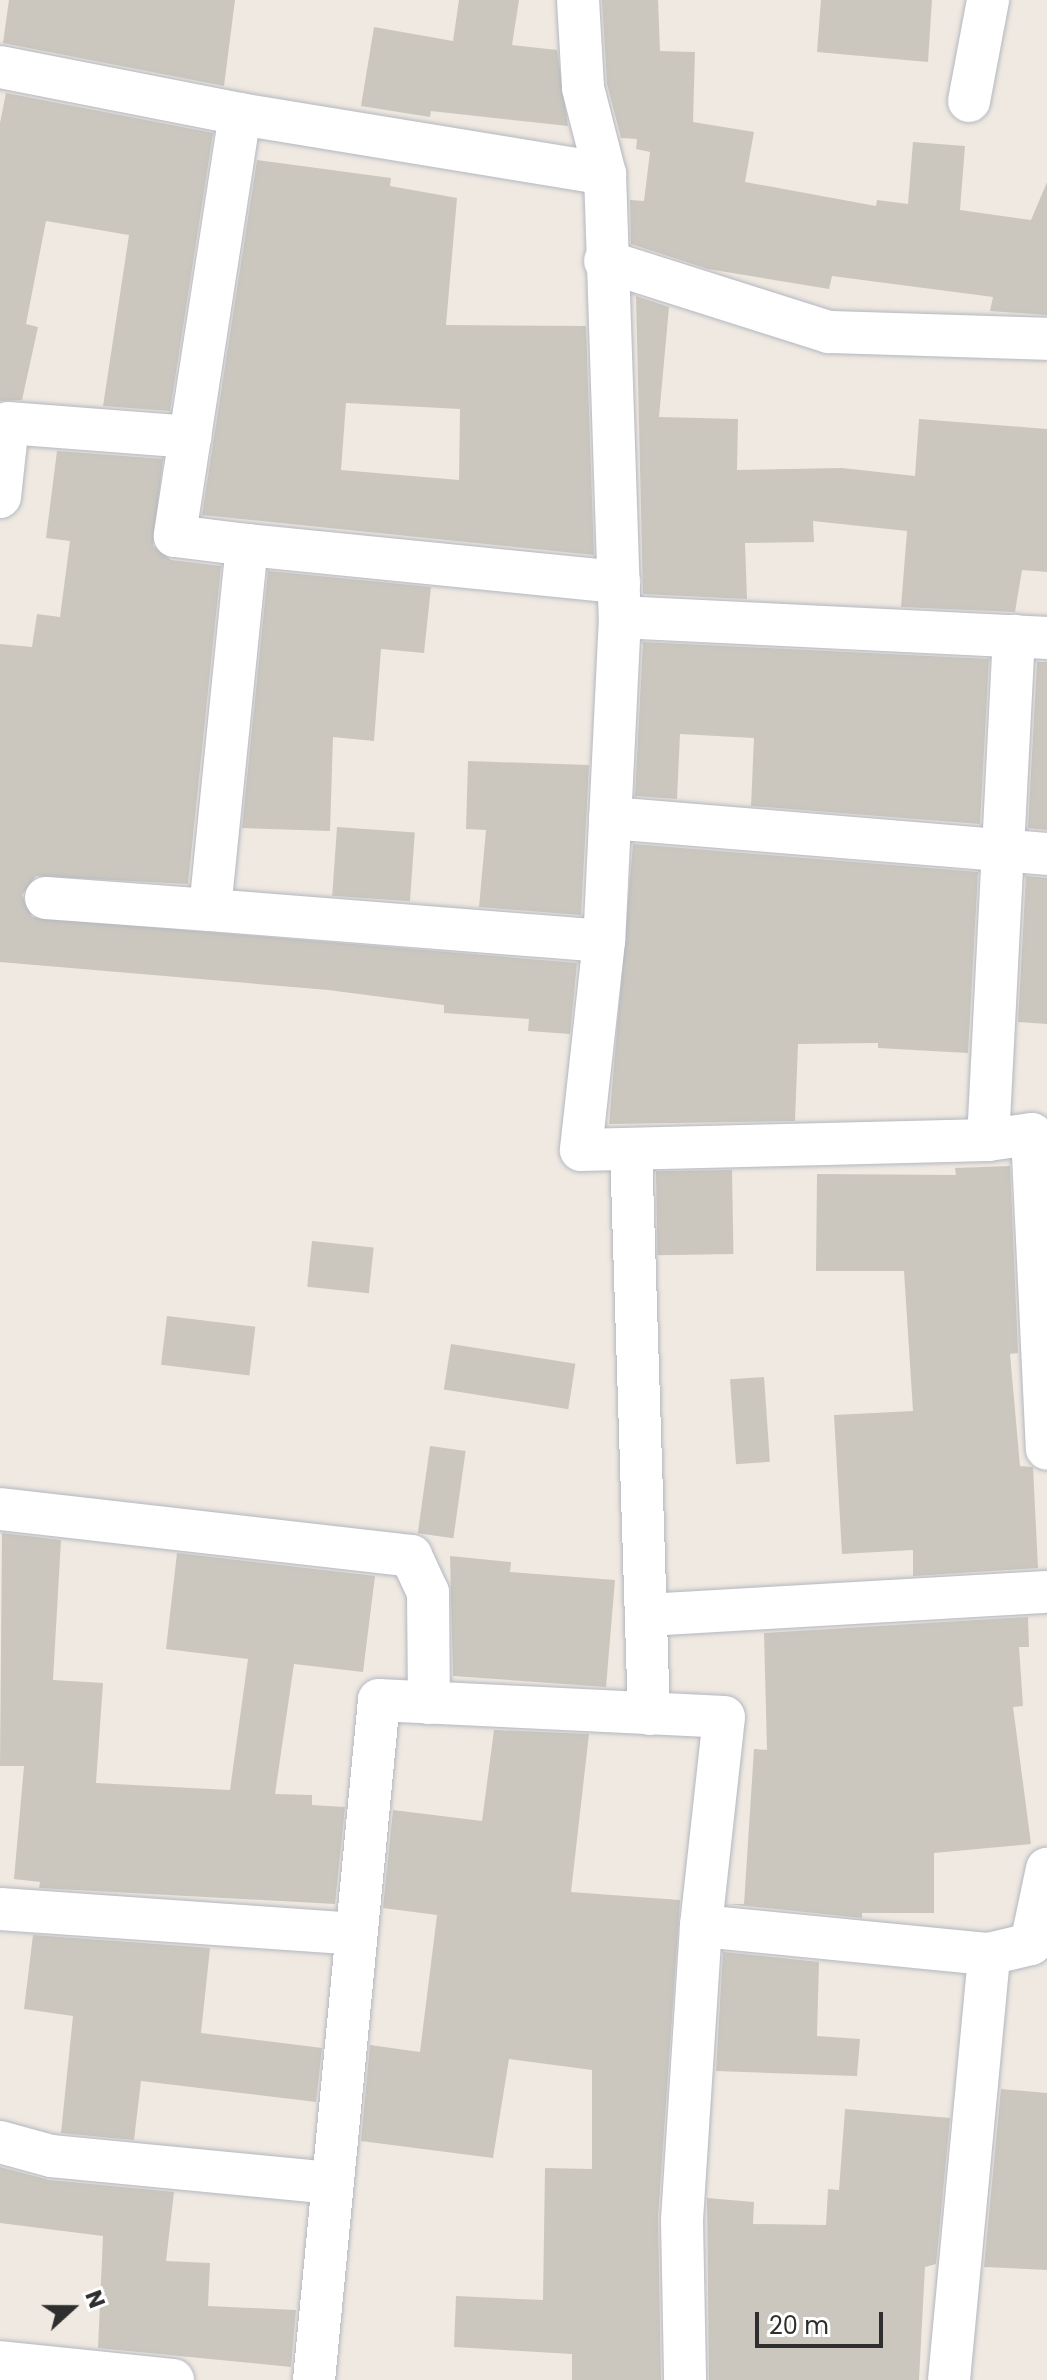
<!DOCTYPE html>
<style>
body{margin:0}
#map{position:relative;width:1047px;height:2380px;overflow:hidden;background:#efe9e1;font-family:Poppins,sans-serif}
div>[style]{position:absolute}
.building>*{inset:0;background:#cbc7bf;transform-origin:0 0}
.roads{filter:drop-shadow(0 0 2px #b4b7c1) drop-shadow(0 0 2px #b4b7c1)}
.minor>*{height:42px;margin:-21px;padding:0 21px;transform-origin:21px;border-radius:21px;background:#fff}
span{translate:-50% -50%;white-space:nowrap;text-align:center;line-height:1.15;-webkit-text-stroke:8px #fff;paint-order:stroke}
.north{position:absolute;left:32px;top:2268px;width:80px;height:80px;-webkit-text-stroke:6px #fff;paint-order:stroke;rotate:69deg;font-size:22px;font-weight:700;line-height:32px;text-align:center;color:#2e2e2e}
.north::after{content:'';display:block;margin:auto;width:28px;height:36px;background:#2e2e2e;clip-path:polygon(50% 0,100% 100%,50% 72%,0 100%)}
.scale{position:absolute;left:755px;top:2312px;width:128px;height:36px;box-sizing:border-box;border:4px solid #2e2e2e;border-top:0;padding-left:10px;font-size:24px;line-height:28px;white-space:nowrap;color:#2e2e2e;-webkit-text-stroke:6px #fff;paint-order:stroke}
</style>
<div id="map">
<div class="building">
<div style="clip-path:polygon(9px 0,235px 0,224px 86px,3px 43px)"></div>
<div style="clip-path:polygon(459px 0,519px 0,512px 45px,557px 50px,568px 126px,431px 111px,430px 117px,361px 106px,374px 27px,453px 41px)"></div>
<div style="clip-path:polygon(602px 0,658px 0,660px 51px,695px 52px,693px 122px,754px 132px,745px 182px,876px 206px,877px 200px,908px 204px,913px 142px,965px 146px,960px 210px,1031px 220px,1047px 182px,1047px 315px,990px 311px,993px 297px,832px 276px,829px 289px,708px 269px,631px 244px,630px 200px,644px 201px,650px 152px,636px 149px,637px 139px,621px 138px,607px 84px)"></div>
<div style="clip-path:polygon(821px 0,932px 0,928px 62px,817px 52px)"></div>
<div style="clip-path:polygon(6px 93px,213px 133px,170px 411px,103px 406px,129px 235px,46px 221px,26px 324px,38px 327px,22px 400px,0 401px,0 123px)"></div>
<div style="clip-path:polygon(evenodd,257px 160px,391px 178px,390px 186px,457px 198px,446px 325px,586px 326px,594px 555px,202px 515px,257px 160px,346px 403px,460px 409px,459px 480px,341px 470px,346px 403px)"></div>
<div style="clip-path:polygon(636px 296px,669px 307px,659px 417px,738px 419px,737px 470px,842px 468px,915px 476px,919px 419px,1047px 429px,1047px 572px,1022px 570px,1015px 612px,901px 607px,907px 531px,813px 521px,814px 542px,745px 543px,747px 599px,643px 594px)"></div>
<div style="clip-path:polygon(57px 451px,163px 459px,153px 546px,171px 560px,221px 566px,188px 884px,36px 876px,22px 895px,32px 917px,577px 963px,570px 1034px,528px 1031px,529px 1019px,444px 1013px,444px 1005px,328px 990px,0 962px,0 644px,32px 647px,37px 614px,60px 617px,70px 541px,46px 538px)"></div>
<div style="clip-path:polygon(268px 571px,431px 587px,424px 653px,381px 649px,374px 741px,333px 737px,330px 831px,242px 828px)"></div>
<div style="clip-path:polygon(643px 642px,989px 659px,980px 824px,751px 806px,754px 738px,680px 734px,677px 799px,635px 796px)"></div>
<div style="clip-path:polygon(1037px 662px,1047px 662px,1047px 830px,1028px 828px)"></div>
<div style="clip-path:polygon(468px 761px,589px 765px,581px 915px,479px 907px,486px 830px,466px 829px)"></div>
<div style="left:337px;top:827px;width:78px;height:69px;rotate:4deg"></div>
<div style="clip-path:polygon(633px 844px,978px 872px,968px 1053px,878px 1048px,878px 1043px,798px 1044px,795px 1121px,609px 1124px)"></div>
<div style="clip-path:polygon(1026px 876px,1047px 878px,1047px 1024px,1018px 1022px)"></div>
<div style="clip-path:polygon(1010px 1166px,1018px 1353px,1010px 1354px,1020px 1466px,1033px 1467px,1038px 1568px,913px 1576px,913px 1550px,842px 1554px,834px 1415px,913px 1411px,904px 1271px,816px 1271px,817px 1174px,956px 1175px,955px 1168px)"></div>
<div style="left:732px;top:1170px;width:84px;height:76px;rotate:89deg"></div>
<div style="left:312px;top:1241px;width:62px;height:46px;rotate:6deg"></div>
<div style="left:167px;top:1316px;width:89px;height:49px;rotate:7deg"></div>
<div style="left:451px;top:1344px;width:126px;height:46px;rotate:9deg"></div>
<div style="left:764px;top:1377px;width:85px;height:34px;rotate:86deg"></div>
<div style="left:430px;top:1446px;width:36px;height:88px;rotate:8deg"></div>
<div style="clip-path:polygon(2px 1533px,61px 1540px,53px 1680px,103px 1683px,96px 1783px,230px 1790px,248px 1659px,166px 1649px,177px 1553px,375px 1576px,363px 1672px,294px 1664px,275px 1794px,312px 1795px,312px 1805px,345px 1807px,335px 1904px,39px 1888px,40px 1882px,14px 1879px,24px 1766px,0 1766px)"></div>
<div style="clip-path:polygon(450px 1556px,511px 1562px,510px 1572px,615px 1580px,606px 1687px,453px 1676px)"></div>
<div style="clip-path:polygon(1028px 1617px,1029px 1647px,1019px 1647px,1023px 1706px,1013px 1707px,1031px 1844px,934px 1853px,934px 1913px,862px 1913px,862px 1918px,728px 1904px,744px 1904px,754px 1749px,767px 1750px,764px 1633px)"></div>
<div style="clip-path:polygon(494px 1730px,589px 1734px,571px 1892px,680px 1900px,658px 2218px,661px 2380px,572px 2380px,572px 2354px,454px 2347px,456px 2296px,543px 2300px,545px 2168px,592px 2169px,592px 2070px,509px 2059px,493px 2158px,361px 2141px,370px 2045px,420px 2052px,437px 1915px,383px 1908px,393px 1810px,482px 1821px)"></div>
<div style="clip-path:polygon(33px 1935px,210px 1948px,201px 2033px,322px 2048px,316px 2102px,141px 2081px,134px 2140px,61px 2133px,73px 2016px,24px 2009px)"></div>
<div style="clip-path:polygon(723px 1952px,819px 1962px,817px 2036px,860px 2039px,857px 2076px,716px 2071px)"></div>
<div style="clip-path:polygon(1001px 2089px,1047px 2093px,1047px 2270px,984px 2267px)"></div>
<div style="clip-path:polygon(845px 2109px,950px 2118px,936px 2264px,925px 2267px,919px 2380px,709px 2380px,707px 2198px,754px 2202px,753px 2224px,826px 2225px,828px 2189px,839px 2190px)"></div>
<div style="clip-path:polygon(0 2167px,49px 2180px,174px 2192px,166px 2261px,210px 2263px,208px 2306px,296px 2310px,291px 2367px,98px 2348px,103px 2236px,0 2223px)"></div>
</div>
<div class="roads">
<div class="minor">
<div style="left:578px;top:0;width:88px;rotate:86.7deg"></div>
<div style="left:583px;top:88px;width:89px;rotate:75.7deg"></div>
<div style="left:605px;top:174px;width:443px;rotate:88.1deg"></div>
<div style="left:620px;top:617px;width:324px;rotate:92.8deg"></div>
<div style="left:604px;top:941px;width:210px;rotate:96.3deg"></div>
<div style="left:581px;top:1150px;width:407px;rotate:-1.4deg"></div>
<div style="left:988px;top:1140px;width:505px;rotate:-87.05deg"></div>
<div style="left:0;top:67px;width:245px;rotate:11.1deg"></div>
<div style="left:240px;top:114px;width:370px;rotate:9.3deg"></div>
<div style="left:969px;top:101px;width:103px;rotate:-79.3deg"></div>
<div style="left:240px;top:114px;width:427px;rotate:98.8deg"></div>
<div style="left:175px;top:536px;width:73px;rotate:7.1deg"></div>
<div style="left:247px;top:545px;width:367px;rotate:95.8deg"></div>
<div style="left:210px;top:910px;width:395px;rotate:4.5deg"></div>
<div style="left:605px;top:261px;width:235px;rotate:17.6deg"></div>
<div style="left:829px;top:332px;width:218px;rotate:1.8deg"></div>
<div style="left:0;top:497px;width:74px;rotate:-83.8deg"></div>
<div style="left:8px;top:423px;width:183px;rotate:4.4deg"></div>
<div style="left:247px;top:545px;width:374px;rotate:5.7deg"></div>
<div style="left:620px;top:617px;width:428px;rotate:2.8deg"></div>
<div style="left:610px;top:818px;width:438px;rotate:4.7deg"></div>
<div style="left:46px;top:898px;width:164px;rotate:4.2deg"></div>
<div style="left:988px;top:1140px;width:44px;rotate:-7.8deg"></div>
<div style="left:1032px;top:1134px;width:315px;rotate:87.3deg"></div>
<div style="left:631px;top:1149px;width:565px;rotate:88.18deg"></div>
<div style="left:0;top:1509px;width:414px;rotate:6.5deg"></div>
<div style="left:411px;top:1556px;width:40px;rotate:65deg"></div>
<div style="left:428px;top:1592px;width:111px;rotate:89.5deg"></div>
<div style="left:646px;top:1615px;width:402px;rotate:-3.3deg"></div>
<div style="left:0;top:1909px;width:357px;rotate:4deg"></div>
<div style="left:701px;top:1926px;width:289px;rotate:5.6deg"></div>
<div style="left:0;top:2142px;width:53px;rotate:15.4deg"></div>
<div style="left:51px;top:2156px;width:283px;rotate:5.5deg"></div>
<div style="left:0;top:2362px;width:174px;rotate:5.9deg"></div>
<div style="left:314px;top:2380px;width:683px;rotate:-84.54deg"></div>
<div style="left:379px;top:1700px;width:345px;rotate:2.8deg"></div>
<div style="left:724px;top:1717px;width:210px;rotate:96.3deg"></div>
<div style="left:701px;top:1926px;width:295px;rotate:93.7deg"></div>
<div style="left:682px;top:2220px;width:160px;rotate:88.9deg"></div>
<div style="left:949px;top:2380px;width:428px;rotate:-84.6deg"></div>
<div style="left:989px;top:1954px;width:43px;rotate:-13.4deg"></div>
<div style="left:1031px;top:1944px;width:77px;rotate:-78deg"></div>
</div>
</div>
<div class="north">N</div>
<div class="scale">20 m</div>
</div>
